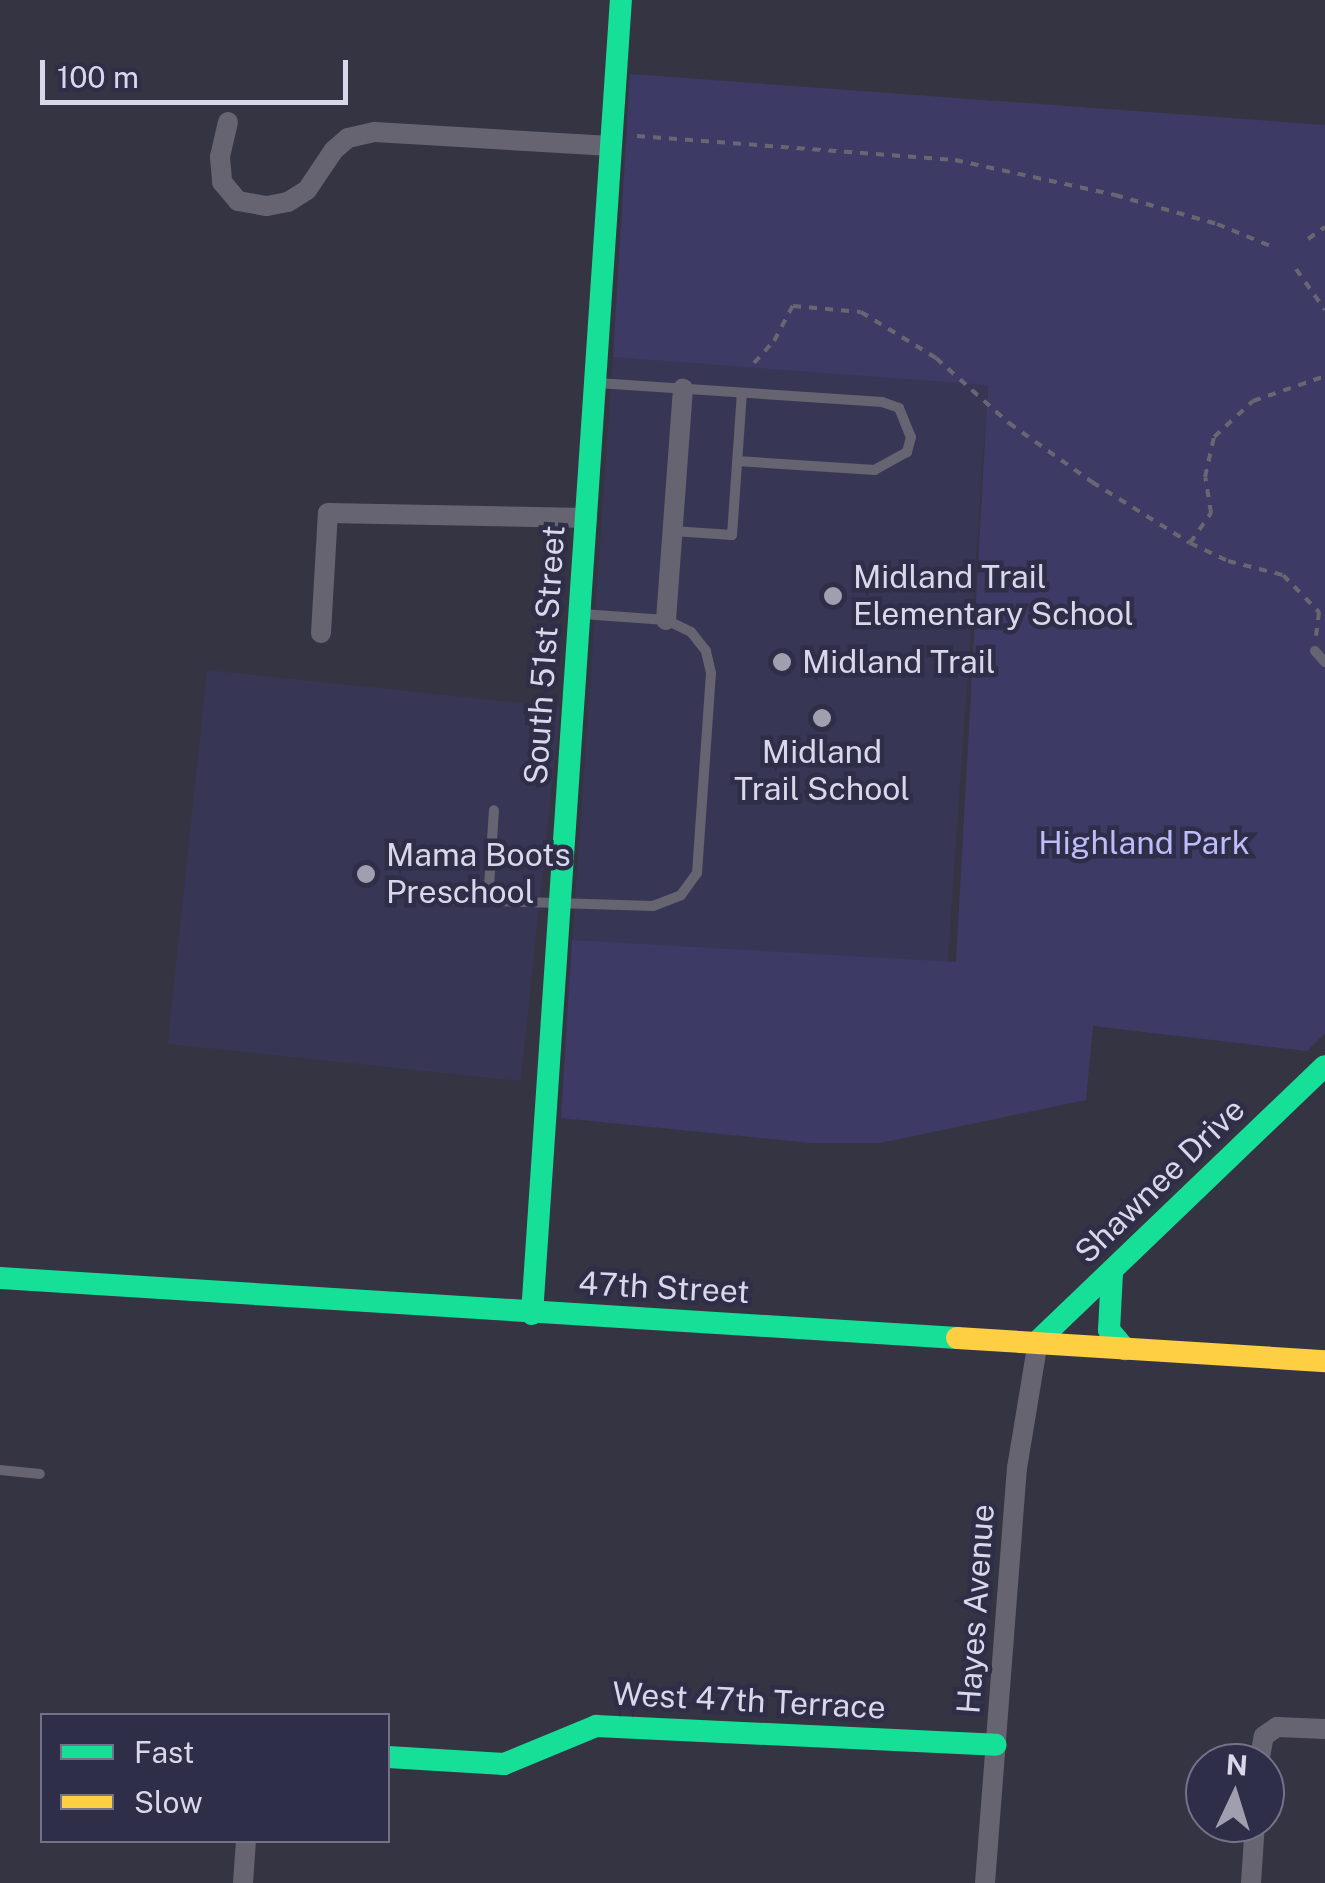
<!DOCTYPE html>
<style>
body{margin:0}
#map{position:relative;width:1325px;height:1883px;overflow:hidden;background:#353443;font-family:"Public Sans",sans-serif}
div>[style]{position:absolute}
.built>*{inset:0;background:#383655;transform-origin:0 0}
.green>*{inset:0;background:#3e3a66}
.path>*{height:4px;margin-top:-2px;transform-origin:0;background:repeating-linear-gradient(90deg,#676772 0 8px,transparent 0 16px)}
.lane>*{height:10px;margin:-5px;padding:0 5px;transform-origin:5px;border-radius:5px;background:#656470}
.street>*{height:20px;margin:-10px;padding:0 10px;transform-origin:10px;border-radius:10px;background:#656470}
.fast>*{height:22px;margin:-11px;padding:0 11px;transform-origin:11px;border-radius:11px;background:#16e098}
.slow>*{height:22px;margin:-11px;padding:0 11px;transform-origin:11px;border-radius:11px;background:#ffcf43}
.dots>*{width:28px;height:28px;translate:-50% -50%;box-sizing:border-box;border:5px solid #2f2e49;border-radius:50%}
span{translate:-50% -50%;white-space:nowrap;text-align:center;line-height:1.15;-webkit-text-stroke:9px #2f2e49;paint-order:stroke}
.poi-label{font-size:32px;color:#d8d8ea}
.left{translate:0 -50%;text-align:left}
.street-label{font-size:32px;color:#d8d8ea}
.park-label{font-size:32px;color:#bebcfa}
.legend{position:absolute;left:40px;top:1713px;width:350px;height:130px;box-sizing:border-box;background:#2f2e49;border:2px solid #737289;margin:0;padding:12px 18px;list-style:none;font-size:30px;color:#d8d8ea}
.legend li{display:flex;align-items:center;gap:20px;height:50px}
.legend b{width:50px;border:2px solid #737289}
.north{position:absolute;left:1185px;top:1743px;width:100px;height:100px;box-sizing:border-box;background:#2f2e49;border:2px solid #737289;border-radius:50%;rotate:4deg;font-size:28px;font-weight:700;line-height:40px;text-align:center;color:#d8d8ea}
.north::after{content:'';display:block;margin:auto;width:35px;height:45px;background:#9f9fb0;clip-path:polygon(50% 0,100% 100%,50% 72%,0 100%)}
.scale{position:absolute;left:40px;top:60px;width:308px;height:45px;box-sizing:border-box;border:5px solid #d8d8ea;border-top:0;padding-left:12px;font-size:30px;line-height:35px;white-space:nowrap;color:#d8d8ea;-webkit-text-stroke:8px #2f2e49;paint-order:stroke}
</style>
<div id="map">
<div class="built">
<div style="left:613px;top:357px;width:376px;height:585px;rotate:4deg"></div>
<div style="left:207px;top:670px;width:355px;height:376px;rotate:6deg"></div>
</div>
<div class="green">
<div style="clip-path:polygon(630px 74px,1325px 125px,1325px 1033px,1307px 1051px,1093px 1026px,1086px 1100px,880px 1143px,812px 1143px,561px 1118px,572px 940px,956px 962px,988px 385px,613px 357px)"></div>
</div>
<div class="path">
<div style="left:637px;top:136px;width:319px;rotate:4.3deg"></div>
<div style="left:955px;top:160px;width:164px;rotate:12.3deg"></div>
<div style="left:1115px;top:195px;width:106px;rotate:15.9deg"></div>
<div style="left:1217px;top:224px;width:61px;rotate:22.3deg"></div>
<div style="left:1308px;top:239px;width:21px;rotate:-35deg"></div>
<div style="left:1296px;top:269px;width:50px;rotate:54.7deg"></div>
<div style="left:754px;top:363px;width:30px;rotate:-48deg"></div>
<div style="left:774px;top:341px;width:40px;rotate:-62deg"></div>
<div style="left:793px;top:306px;width:68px;rotate:5deg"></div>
<div style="left:861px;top:312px;width:88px;rotate:31.5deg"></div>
<div style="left:936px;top:358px;width:98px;rotate:41.7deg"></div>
<div style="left:1009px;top:423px;width:102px;rotate:35.4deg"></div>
<div style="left:1092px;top:482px;width:115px;rotate:31.9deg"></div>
<div style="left:1190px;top:543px;width:42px;rotate:25.3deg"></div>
<div style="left:1228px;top:561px;width:57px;rotate:14.3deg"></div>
<div style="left:1283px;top:575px;width:52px;rotate:45.8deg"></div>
<div style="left:1319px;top:612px;width:24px;rotate:97deg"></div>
<div style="left:1190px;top:543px;width:37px;rotate:-55deg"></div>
<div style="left:1211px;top:513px;width:36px;rotate:-99deg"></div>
<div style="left:1205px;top:477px;width:41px;rotate:-77.3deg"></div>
<div style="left:1214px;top:437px;width:53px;rotate:-42.7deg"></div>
<div style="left:1253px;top:401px;width:76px;rotate:-19.1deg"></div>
</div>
<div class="lane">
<div style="left:597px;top:383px;width:286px;rotate:3.8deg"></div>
<div style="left:882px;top:402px;width:18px;rotate:19deg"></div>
<div style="left:899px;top:408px;width:31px;rotate:68deg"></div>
<div style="left:911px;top:437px;width:16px;rotate:105deg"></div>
<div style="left:907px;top:452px;width:37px;rotate:151deg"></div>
<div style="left:875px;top:470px;width:138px;rotate:-176.3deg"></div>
<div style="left:673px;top:531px;width:59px;rotate:3.9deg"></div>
<div style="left:732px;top:535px;width:142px;rotate:-86deg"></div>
<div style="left:1315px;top:651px;width:15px;rotate:48deg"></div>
<div style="left:431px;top:899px;width:222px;rotate:1.8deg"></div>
<div style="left:653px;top:906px;width:30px;rotate:-21deg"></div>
<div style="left:681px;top:895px;width:27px;rotate:-54deg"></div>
<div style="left:697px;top:873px;width:200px;rotate:-86deg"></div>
<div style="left:711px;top:673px;width:23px;rotate:-103deg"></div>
<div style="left:706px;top:651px;width:24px;rotate:-128deg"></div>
<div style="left:691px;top:632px;width:28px;rotate:-154deg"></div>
<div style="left:666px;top:620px;width:84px;rotate:-175.9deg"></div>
<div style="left:488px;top:902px;width:92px;rotate:-86.3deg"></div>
<div style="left:0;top:1470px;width:40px;rotate:5.7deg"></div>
</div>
<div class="street">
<div style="left:228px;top:122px;width:36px;rotate:103deg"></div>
<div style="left:220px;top:157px;width:25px;rotate:85deg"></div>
<div style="left:222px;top:182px;width:25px;rotate:50deg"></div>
<div style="left:238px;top:201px;width:29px;rotate:10deg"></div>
<div style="left:267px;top:206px;width:21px;rotate:-11deg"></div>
<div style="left:288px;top:202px;width:22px;rotate:-32deg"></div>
<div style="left:307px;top:190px;width:48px;rotate:-56deg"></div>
<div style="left:334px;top:150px;width:18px;rotate:-41deg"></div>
<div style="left:348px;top:138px;width:28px;rotate:-13deg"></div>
<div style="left:375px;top:132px;width:236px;rotate:3.4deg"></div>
<div style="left:666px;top:620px;width:232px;rotate:-85.8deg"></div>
<div style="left:321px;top:633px;width:120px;rotate:-86.7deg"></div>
<div style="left:328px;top:513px;width:259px;rotate:1.1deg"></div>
<div style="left:1259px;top:1763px;width:27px;rotate:-80deg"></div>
<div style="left:1264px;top:1736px;width:16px;rotate:-35deg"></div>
<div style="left:1277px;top:1727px;width:48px;rotate:2.4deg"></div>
<div style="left:243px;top:1883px;width:43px;rotate:-86deg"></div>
<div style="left:985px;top:1883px;width:416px;rotate:-85.6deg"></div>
<div style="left:1017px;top:1468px;width:129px;rotate:-80.6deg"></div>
<div style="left:1251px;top:1883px;width:60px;rotate:-86.2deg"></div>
</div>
<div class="fast">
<div style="left:1112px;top:1273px;width:57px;rotate:93deg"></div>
<div style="left:1109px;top:1330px;width:25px;rotate:50deg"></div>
<div style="left:0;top:1278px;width:959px;rotate:3.59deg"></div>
<div style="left:532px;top:1314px;width:1317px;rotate:-86.13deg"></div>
<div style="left:1038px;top:1341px;width:397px;rotate:-43.8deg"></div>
<div style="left:388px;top:1757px;width:116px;rotate:3.5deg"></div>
<div style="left:504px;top:1764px;width:100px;rotate:-22.4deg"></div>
<div style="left:596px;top:1726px;width:400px;rotate:2.7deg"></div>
</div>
<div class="slow">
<div style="left:957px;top:1338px;width:369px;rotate:3.6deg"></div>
</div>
<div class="dots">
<div style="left:833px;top:596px;background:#9f9fb0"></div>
<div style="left:782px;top:662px;background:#9f9fb0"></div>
<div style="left:822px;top:718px;background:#9f9fb0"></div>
<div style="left:366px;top:874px;background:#9f9fb0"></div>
</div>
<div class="poi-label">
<span class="left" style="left:853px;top:596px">Midland Trail<br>Elementary School</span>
<span class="left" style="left:802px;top:662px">Midland Trail</span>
<span style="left:822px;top:771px">Midland<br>Trail School</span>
<span class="left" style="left:386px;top:874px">Mama Boots<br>Preschool</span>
</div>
<div class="street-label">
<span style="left:545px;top:655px;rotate:-86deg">South 51st Street</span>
<span style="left:1160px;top:1181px;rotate:-44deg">Shawnee Drive</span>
<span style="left:664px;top:1288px;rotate:3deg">47th Street</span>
<span style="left:976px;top:1609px;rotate:-86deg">Hayes Avenue</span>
<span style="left:749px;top:1701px;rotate:3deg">West 47th Terrace</span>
</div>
<div class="park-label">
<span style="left:1144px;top:843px">Highland Park</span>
</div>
<ul class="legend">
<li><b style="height:12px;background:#16e098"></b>Fast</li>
<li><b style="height:12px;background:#ffcf43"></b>Slow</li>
</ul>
<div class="north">N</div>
<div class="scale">100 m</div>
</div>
